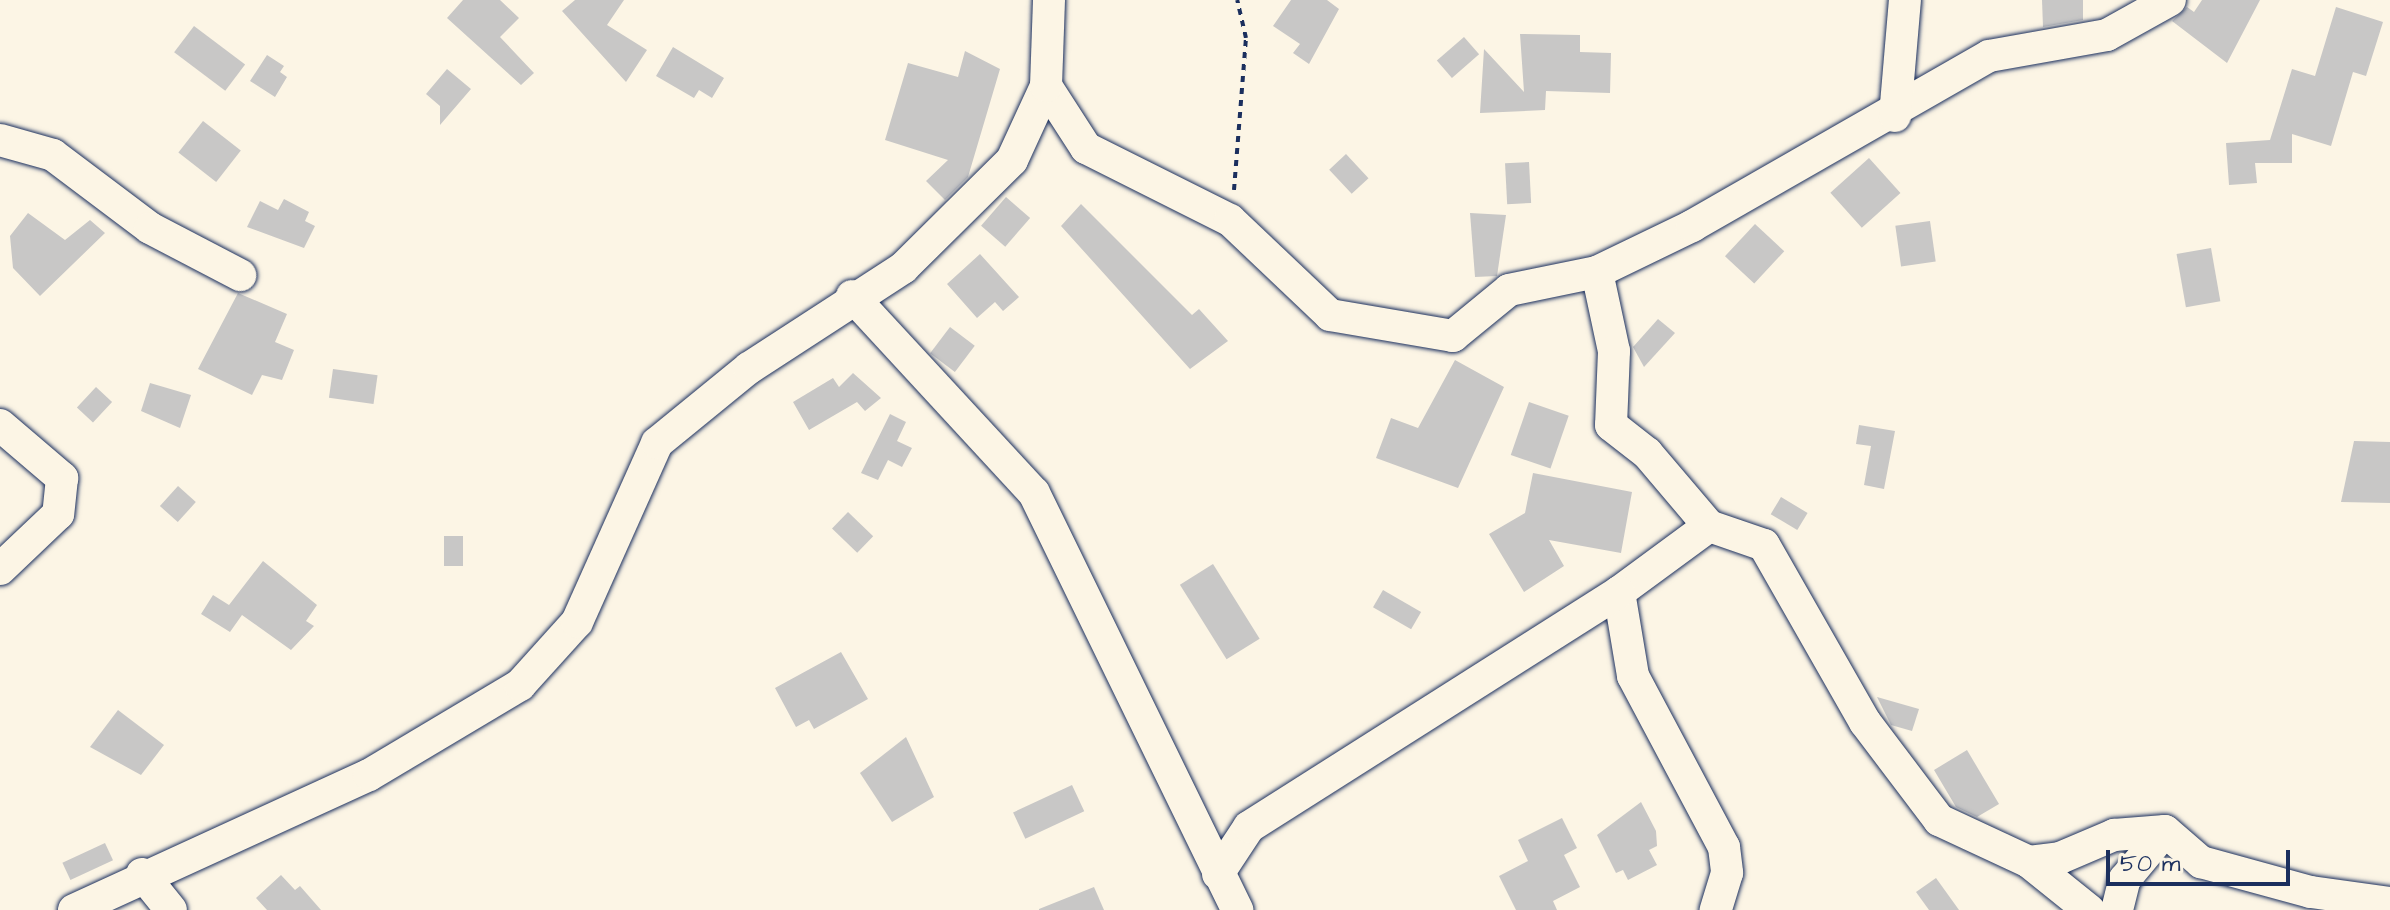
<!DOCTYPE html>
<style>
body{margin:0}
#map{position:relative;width:2390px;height:910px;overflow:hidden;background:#fcf5e5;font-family:"Architects Daughter",sans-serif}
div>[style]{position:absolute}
.building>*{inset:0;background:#c8c7c6;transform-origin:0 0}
.path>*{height:4px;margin-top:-2px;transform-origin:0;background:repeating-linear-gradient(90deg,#1b2f5e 0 6px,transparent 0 12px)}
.roads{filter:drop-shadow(0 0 2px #1b2f5e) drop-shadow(0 0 2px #1b2f5e)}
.minor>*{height:32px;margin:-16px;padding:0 16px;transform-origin:16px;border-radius:16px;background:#fcf5e5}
span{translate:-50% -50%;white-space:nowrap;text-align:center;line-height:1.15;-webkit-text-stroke:8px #fcf5e5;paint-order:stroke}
.scale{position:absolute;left:2106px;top:850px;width:184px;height:36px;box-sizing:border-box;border:4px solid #1b2f5e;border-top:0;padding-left:10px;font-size:24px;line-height:28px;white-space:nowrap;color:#1b2f5e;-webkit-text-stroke:6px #fcf5e5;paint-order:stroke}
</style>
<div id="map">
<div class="building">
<div style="clip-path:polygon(463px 0,500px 0,519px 18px,500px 37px,534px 73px,521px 85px,447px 18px)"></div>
<div style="clip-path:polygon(575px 0,624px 0,607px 25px,647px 50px,626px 82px,562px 11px)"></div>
<div style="clip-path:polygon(1291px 0,1327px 0,1339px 9px,1309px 64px,1293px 53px,1300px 44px,1273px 26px)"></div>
<div style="clip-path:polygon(2042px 0,2083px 0,2083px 20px,2043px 27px)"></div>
<div style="clip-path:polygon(2202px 0,2260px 0,2227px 63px,2172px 21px,2187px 7px,2194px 12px)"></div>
<div style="clip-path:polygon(2336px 7px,2383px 22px,2366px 76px,2353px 72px,2331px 146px,2292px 134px,2292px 163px,2255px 163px,2257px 183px,2229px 185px,2226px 143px,2270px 140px,2292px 69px,2315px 76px)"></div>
<div style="left:194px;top:26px;width:64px;height:33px;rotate:37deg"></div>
<div style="clip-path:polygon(1520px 34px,1580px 35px,1580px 52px,1611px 53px,1610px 93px,1546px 91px,1545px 110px,1480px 113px,1484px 49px,1524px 92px)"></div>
<div style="left:1464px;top:37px;width:23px;height:36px;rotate:49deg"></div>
<div style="clip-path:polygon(673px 47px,724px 78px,712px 98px,699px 90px,694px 98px,656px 76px)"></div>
<div style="clip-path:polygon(965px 51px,1000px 69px,968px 177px,945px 200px,926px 181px,948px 160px,885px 140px,908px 63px,958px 77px)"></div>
<div style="clip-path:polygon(267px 55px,284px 66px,280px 72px,287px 77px,275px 97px,250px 81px)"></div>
<div style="clip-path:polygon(447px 69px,471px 89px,440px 125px,440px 106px,426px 94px)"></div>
<div style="left:203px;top:121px;width:48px;height:40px;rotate:38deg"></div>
<div style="left:1346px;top:154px;width:33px;height:23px;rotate:47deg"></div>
<div style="left:1869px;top:158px;width:47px;height:52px;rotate:48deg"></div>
<div style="left:1529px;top:162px;width:41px;height:24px;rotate:87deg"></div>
<div style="left:1006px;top:197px;width:32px;height:38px;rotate:41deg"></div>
<div style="clip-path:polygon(284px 199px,309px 212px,305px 221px,315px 226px,304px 248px,247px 227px,260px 201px,278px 210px)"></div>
<div style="clip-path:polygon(1081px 204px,1192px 315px,1199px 309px,1228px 341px,1190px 369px,1061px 226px)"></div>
<div style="clip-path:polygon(28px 213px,65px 240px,90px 220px,105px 233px,40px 296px,13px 268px,10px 236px)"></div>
<div style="clip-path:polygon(1470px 213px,1506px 215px,1497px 276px,1475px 277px)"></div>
<div style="left:1930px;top:221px;width:41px;height:35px;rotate:82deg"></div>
<div style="left:1755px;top:224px;width:40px;height:44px;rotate:43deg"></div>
<div style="left:2211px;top:248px;width:54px;height:35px;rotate:80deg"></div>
<div style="clip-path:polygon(980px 254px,1019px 297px,1003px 311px,995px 302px,977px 318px,947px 284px)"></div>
<div style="clip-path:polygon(238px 293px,287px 314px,275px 342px,294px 350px,282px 380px,262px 375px,252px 395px,198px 369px)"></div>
<div style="clip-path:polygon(1658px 319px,1675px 333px,1644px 367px,1633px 347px)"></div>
<div style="left:950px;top:327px;width:31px;height:33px;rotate:37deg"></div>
<div style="clip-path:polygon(1455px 360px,1504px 387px,1458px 488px,1376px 458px,1391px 418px,1418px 428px)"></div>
<div style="left:333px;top:369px;width:45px;height:29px;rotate:8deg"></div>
<div style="clip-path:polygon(853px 373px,881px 398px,865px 411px,857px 402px,809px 430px,793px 402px,833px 378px,839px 387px)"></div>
<div style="clip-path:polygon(150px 383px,191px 395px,180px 428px,141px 411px)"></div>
<div style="left:96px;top:387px;width:22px;height:28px;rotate:43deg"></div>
<div style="left:1529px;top:402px;width:42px;height:56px;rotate:19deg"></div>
<div style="clip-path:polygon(890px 414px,906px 422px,897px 441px,912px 448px,902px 467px,888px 460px,878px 480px,861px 473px)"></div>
<div style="clip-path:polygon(1859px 425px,1895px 431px,1884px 489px,1864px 485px,1871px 446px,1856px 444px)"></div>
<div style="clip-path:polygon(2354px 441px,2390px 442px,2390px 503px,2341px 502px)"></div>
<div style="clip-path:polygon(1533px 473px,1632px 492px,1621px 553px,1549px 540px,1564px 566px,1524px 592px,1489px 534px,1525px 513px)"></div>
<div style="left:178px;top:486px;width:24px;height:27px;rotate:42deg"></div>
<div style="left:1781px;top:497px;width:31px;height:20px;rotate:31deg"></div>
<div style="left:848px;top:512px;width:35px;height:23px;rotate:44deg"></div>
<div style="left:444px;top:536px;width:19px;height:30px"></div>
<div style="clip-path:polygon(263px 561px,317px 605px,306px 621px,314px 626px,291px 650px,242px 615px,230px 632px,201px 614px,213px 595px,229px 605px)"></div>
<div style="left:1213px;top:564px;width:88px;height:39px;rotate:58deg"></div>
<div style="left:1383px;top:590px;width:44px;height:20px;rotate:30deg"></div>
<div style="clip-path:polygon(841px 652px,868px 699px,814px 729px,809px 720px,796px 727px,775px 688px)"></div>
<div style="clip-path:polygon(1877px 697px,1919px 709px,1912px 731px,1891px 725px)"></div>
<div style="clip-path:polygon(118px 710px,164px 745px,141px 775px,90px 747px)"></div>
<div style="clip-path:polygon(906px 737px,934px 797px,892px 822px,860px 773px)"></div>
<div style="clip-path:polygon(1967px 750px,1999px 804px,1977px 817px,1956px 807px,1934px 770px)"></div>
<div style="left:1072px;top:785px;width:29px;height:65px;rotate:65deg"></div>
<div style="clip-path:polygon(1641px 802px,1656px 831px,1657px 846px,1649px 850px,1657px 865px,1628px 880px,1623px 870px,1616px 873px,1597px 835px)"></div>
<div style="clip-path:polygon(1562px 818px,1577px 848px,1564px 855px,1580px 887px,1553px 901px,1557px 910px,1516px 910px,1499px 876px,1528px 861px,1518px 840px)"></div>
<div style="left:105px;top:843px;width:19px;height:47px;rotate:65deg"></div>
<div style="clip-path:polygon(281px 875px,295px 890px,300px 886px,321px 910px,267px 910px,256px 898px)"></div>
<div style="clip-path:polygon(1936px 878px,1959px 910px,1929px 910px,1916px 892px)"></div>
<div style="clip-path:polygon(1094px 887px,1104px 910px,1039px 910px,1039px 909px)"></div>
</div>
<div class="path">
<div style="left:1234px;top:190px;width:152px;rotate:-85.5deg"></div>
<div style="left:1246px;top:38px;width:39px;rotate:-103deg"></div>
</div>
<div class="roads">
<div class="minor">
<div style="left:1046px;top:86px;width:74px;rotate:57.2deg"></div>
<div style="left:1086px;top:148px;width:161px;rotate:26.6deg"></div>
<div style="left:1230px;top:220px;width:138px;rotate:43.5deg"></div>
<div style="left:1330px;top:315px;width:125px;rotate:9.7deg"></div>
<div style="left:1453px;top:336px;width:72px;rotate:-39.4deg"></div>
<div style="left:1509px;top:290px;width:90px;rotate:-11.6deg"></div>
<div style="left:1597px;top:272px;width:106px;rotate:-25.8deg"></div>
<div style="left:1692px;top:226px;width:342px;rotate:-29.8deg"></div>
<div style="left:1989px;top:56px;width:120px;rotate:-10.1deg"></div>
<div style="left:2107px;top:35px;width:72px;rotate:-29.1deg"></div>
<div style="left:1895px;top:116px;width:116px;rotate:-85.1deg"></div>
<div style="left:0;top:140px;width:55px;rotate:15.8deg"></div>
<div style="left:53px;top:155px;width:121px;rotate:37deg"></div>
<div style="left:150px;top:228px;width:102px;rotate:27.6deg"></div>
<div style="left:1597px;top:272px;width:81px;rotate:77.9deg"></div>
<div style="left:1614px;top:351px;width:74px;rotate:92.3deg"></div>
<div style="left:1611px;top:425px;width:46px;rotate:37.9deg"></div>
<div style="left:1647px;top:453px;width:96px;rotate:49.7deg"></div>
<div style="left:1709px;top:526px;width:112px;rotate:143.7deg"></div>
<div style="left:1619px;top:592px;width:85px;rotate:80.5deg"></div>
<div style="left:1633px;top:676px;width:194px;rotate:62deg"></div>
<div style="left:1724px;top:847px;width:26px;rotate:83deg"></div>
<div style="left:1727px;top:873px;width:39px;rotate:107deg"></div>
<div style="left:852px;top:296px;width:268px;rotate:47.3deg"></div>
<div style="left:1034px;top:493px;width:464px;rotate:64deg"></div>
<div style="left:0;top:425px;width:82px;rotate:40.5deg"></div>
<div style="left:62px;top:478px;width:36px;rotate:96deg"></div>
<div style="left:58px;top:514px;width:80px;rotate:136.5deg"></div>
<div style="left:1709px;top:526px;width:58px;rotate:19.1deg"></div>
<div style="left:1764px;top:545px;width:204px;rotate:60.3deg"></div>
<div style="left:1865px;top:722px;width:123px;rotate:52.9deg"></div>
<div style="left:1939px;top:820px;width:99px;rotate:25deg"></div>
<div style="left:2029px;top:862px;width:31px;rotate:-7deg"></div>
<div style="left:2060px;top:858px;width:59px;rotate:-23.1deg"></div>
<div style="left:2114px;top:835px;width:51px;rotate:-4.5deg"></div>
<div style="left:2165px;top:831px;width:48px;rotate:40.7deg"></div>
<div style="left:2201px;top:862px;width:114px;rotate:15.3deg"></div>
<div style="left:2311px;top:892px;width:80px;rotate:7.9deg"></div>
<div style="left:2029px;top:862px;width:77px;rotate:38.7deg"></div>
<div style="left:142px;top:874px;width:46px;rotate:51.1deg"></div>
<div style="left:1218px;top:874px;width:56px;rotate:-56.6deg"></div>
<div style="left:1249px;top:827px;width:438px;rotate:-32.4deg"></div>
<div style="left:74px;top:910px;width:324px;rotate:-24.6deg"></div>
<div style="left:369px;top:775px;width:176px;rotate:-30.8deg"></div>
<div style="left:520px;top:685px;width:85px;rotate:-47.9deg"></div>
<div style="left:577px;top:622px;width:196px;rotate:-65.9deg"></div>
<div style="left:657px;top:443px;width:119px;rotate:-39.2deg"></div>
<div style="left:749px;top:368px;width:184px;rotate:-33deg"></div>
<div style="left:903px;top:268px;width:153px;rotate:-44.7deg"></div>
<div style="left:1012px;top:160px;width:81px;rotate:-65.3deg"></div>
<div style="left:1046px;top:86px;width:86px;rotate:-88deg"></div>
<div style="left:2117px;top:910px;width:32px;rotate:-76deg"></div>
<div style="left:2125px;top:879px;width:62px;rotate:-50.2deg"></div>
</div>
</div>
<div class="scale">50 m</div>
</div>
